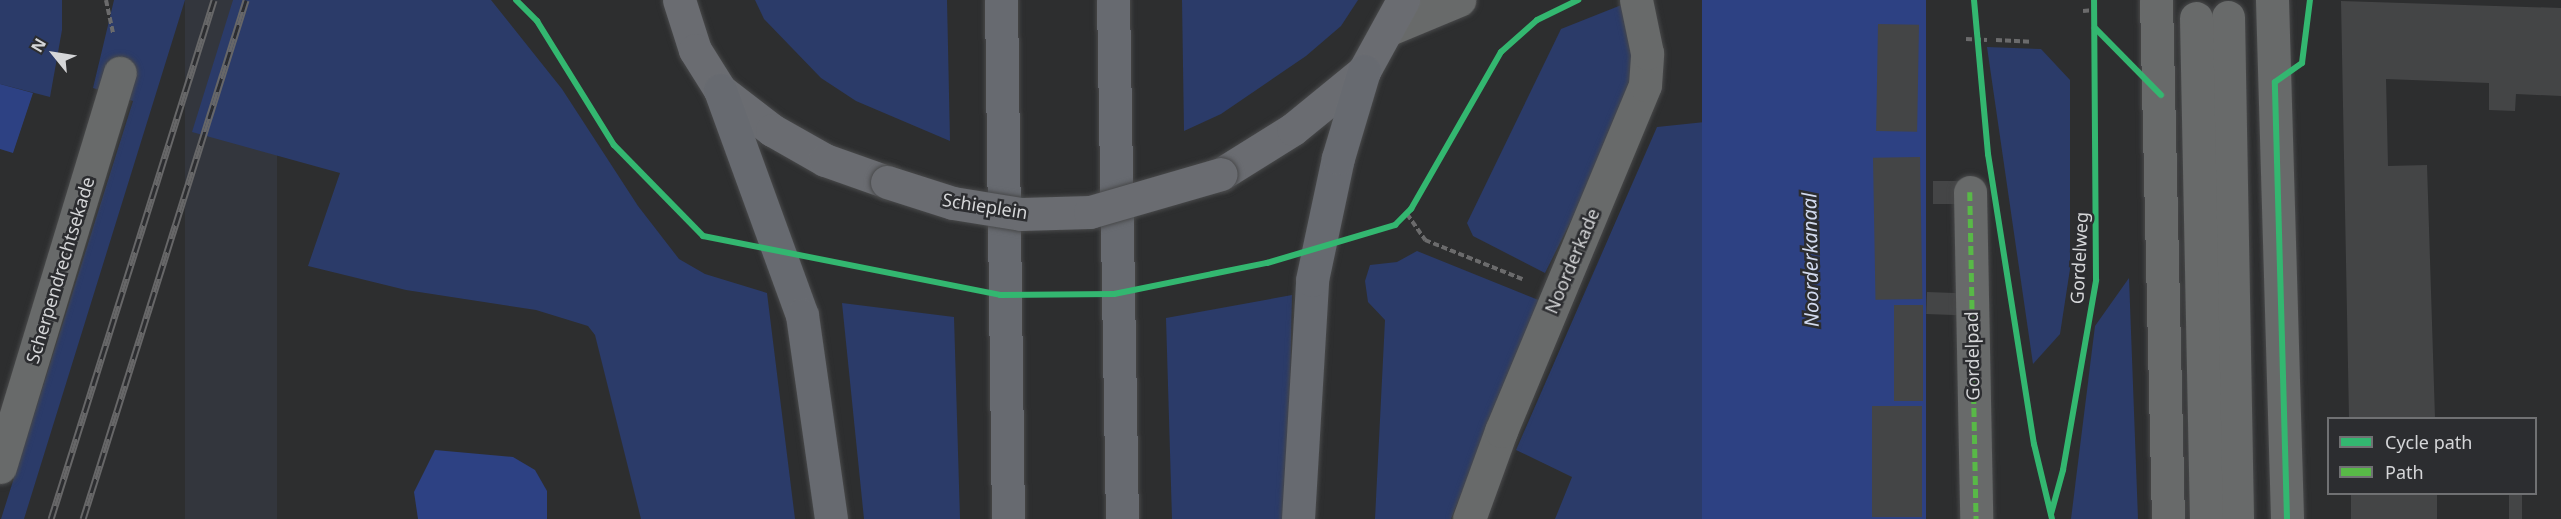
<!DOCTYPE html>
<style>
body{margin:0}
#map{position:relative;width:2561px;height:519px;overflow:hidden;background:#2d2e2f;font-family:"Noto Sans",sans-serif}
div>[style]{position:absolute}
.built>*{inset:0;background:#33363d;transform-origin:0 0}
.green>*{inset:0;background:#2b3b69}
.water>*{inset:0;background:#2d4183;transform-origin:0 0}
.building>*{inset:0;background:#444546;transform-origin:0 0}
.path>*{height:4px;margin-top:-2px;transform-origin:0;background:repeating-linear-gradient(90deg,#6b6b6c 0 6px,transparent 0 9px)}
.roads{filter:drop-shadow(0 0 2px #48494a) drop-shadow(0 0 2px #48494a)}
.minor>*{height:33px;margin:-16.5px;padding:0 16.5px;transform-origin:16.5px;border-radius:16.5px;background:#686a6a}
.secondary>*{height:33px;margin:-16.5px;padding:0 16.5px;transform-origin:16.5px;border-radius:16.5px;background:#686a6a}
.primary>*{height:33px;margin:-16.5px;padding:0 16.5px;transform-origin:16.5px;border-radius:16.5px;background:#6a6c71}
.motorway>*{height:33px;margin:-16.5px;padding:0 16.5px;transform-origin:16.5px;border-radius:16.5px;background:#676a70}
.rail>*{height:7px;margin-top:-3.5px;transform-origin:0;background:repeating-linear-gradient(90deg,#2c2d30 0 14px,#676768 0 28px);box-sizing:border-box;border-block:2px solid #676768}
.bridges{filter:drop-shadow(0 0 2px #48494a) drop-shadow(0 0 2px #48494a)}
.primary-bridge>*{height:33px;margin:-16.5px;padding:0 16.5px;transform-origin:16.5px;border-radius:16.5px;background:#6a6c71}
.quiet>*{height:4.5px;margin-top:-2.25px;transform-origin:0;background:repeating-linear-gradient(90deg,#58b947 0 9px,transparent 0 13.5px)}
.cycleway>*{height:6px;margin:-3px;padding:0 3px;transform-origin:3px;border-radius:3px;background:#33b770}
span{translate:-50% -50%;white-space:nowrap;text-align:center;line-height:1.15;-webkit-text-stroke:5px #2c2d30;paint-order:stroke}
.street-label{font-size:18px;color:#d5d6d8}
.water-label{font-size:20px;color:#d2daef;font-style:italic}
.legend{position:absolute;left:2327px;top:417px;width:210px;height:78px;box-sizing:border-box;background:#2c2d30;border:2px solid #707173;margin:0;padding:8px 10px;list-style:none;font-size:18px;color:#d5d6d8}
.legend li{display:flex;align-items:center;gap:12px;height:30px}
.legend b{width:30px;border:2px solid #707173}
.north{position:absolute;left:24px;top:24px;width:60px;height:60px;-webkit-text-stroke:4px #2c2d30;paint-order:stroke;rotate:300deg;font-size:16px;font-weight:700;line-height:24px;text-align:center;color:#d5d6d8}
.north::after{content:'';display:block;margin:auto;width:21px;height:27px;background:#d5d6d8;clip-path:polygon(50% 0,100% 100%,50% 72%,0 100%)}
</style>
<div id="map">
<div class="built">
<div style="left:185px;top:0;width:92px;height:543px"></div>
</div>
<div class="green">
<div style="clip-path:polygon(0 0,62px 0,62px 30px,50px 97px,0 84px)"></div>
<div style="clip-path:polygon(114px 0,185px 0,24px 519px,1px 519px,133px 101px,93px 88px)"></div>
<div style="clip-path:polygon(233px 0,491px 0,562px 89px,638px 206px,679px 259px,705px 274px,767px 293px,795px 519px,641px 519px,595px 335px,588px 326px,536px 310px,406px 290px,308px 266px,340px 173px,192px 132px)"></div>
<div style="clip-path:polygon(755px 0,947px 0,950px 141px,856px 101px,821px 78px,764px 19px)"></div>
<div style="clip-path:polygon(1182px 0,1358px 0,1341px 26px,1306px 56px,1221px 114px,1184px 131px)"></div>
<div style="clip-path:polygon(1634px 0,1642px 52px,1575px 213px,1545px 273px,1473px 236px,1467px 223px,1561px 29px)"></div>
<div style="clip-path:polygon(1987px 47px,2041px 49px,2070px 80px,2070px 269px,2060px 334px,2033px 364px)"></div>
<div style="clip-path:polygon(1705px 122px,1704px 519px,1555px 519px,1572px 477px,1516px 450px,1657px 127px)"></div>
<div style="clip-path:polygon(1417px 251px,1541px 301px,1451px 519px,1375px 519px,1385px 320px,1368px 302px,1365px 281px,1370px 265px,1397px 262px)"></div>
<div style="clip-path:polygon(2129px 278px,2138px 519px,2071px 519px,2095px 326px)"></div>
<div style="clip-path:polygon(1292px 295px,1287px 519px,1172px 519px,1166px 318px)"></div>
<div style="clip-path:polygon(842px 303px,954px 317px,960px 519px,864px 519px)"></div>
</div>
<div class="water">
<div style="left:1702px;top:0;width:224px;height:519px"></div>
<div style="clip-path:polygon(0 84px,33px 93px,13px 153px,0 149px)"></div>
<div style="clip-path:polygon(435px 450px,513px 457px,535px 470px,547px 491px,547px 519px,418px 519px,414px 492px)"></div>
</div>
<div class="building">
<div style="clip-path:polygon(2341px 1px,2561px 8px,2561px 96px,2516px 94px,2515px 111px,2489px 110px,2489px 83px,2386px 79px,2388px 166px,2427px 165px,2435px 418px,2349px 418px)"></div>
<div style="left:1878px;top:24px;width:41px;height:107px;rotate:1deg"></div>
<div style="left:1920px;top:157px;width:142px;height:47px;rotate:89deg"></div>
<div style="left:1933px;top:181px;width:26px;height:23px"></div>
<div style="left:1927px;top:292px;width:34px;height:22px;rotate:2deg"></div>
<div style="left:1894px;top:305px;width:29px;height:96px"></div>
<div style="left:1872px;top:406px;width:50px;height:111px"></div>
<div style="left:2351px;top:494px;width:86px;height:25px"></div>
<div style="left:2509px;top:494px;width:13px;height:25px"></div>
</div>
<div class="path">
<div style="left:106px;top:0;width:35px;rotate:78deg"></div>
<div style="left:2083px;top:11px;width:11px;rotate:-5deg"></div>
<div style="left:1966px;top:39px;width:21px;rotate:3deg"></div>
<div style="left:1996px;top:40px;width:35px;rotate:3deg"></div>
<div style="left:1407px;top:214px;width:32px;rotate:55deg"></div>
<div style="left:1425px;top:240px;width:105px;rotate:21.9deg"></div>
</div>
<div class="roads">
<div class="minor">
<div style="left:1970px;top:192px;width:327px;rotate:88.9deg"></div>
<div style="left:0;top:467px;width:412px;rotate:-73.1deg"></div>
<div style="left:1469px;top:519px;width:94px;rotate:-70deg"></div>
<div style="left:1501px;top:431px;width:375px;rotate:-67.4deg"></div>
<div style="left:1645px;top:85px;width:32px;rotate:-86deg"></div>
<div style="left:1647px;top:53px;width:54px;rotate:-101.7deg"></div>
</div>
<div class="secondary">
<div style="left:2156px;top:0;width:519px;rotate:88.68deg"></div>
<div style="left:2272px;top:0;width:519px;rotate:88.34deg"></div>
<div style="left:2228px;top:17px;width:502px;rotate:88.97deg"></div>
<div style="left:2196px;top:18px;width:501px;rotate:88.86deg"></div>
<div style="left:1392px;top:28px;width:73px;rotate:-22.7deg"></div>
</div>
<div class="primary">
<div style="left:679px;top:0;width:52px;rotate:72.3deg"></div>
<div style="left:695px;top:50px;width:47px;rotate:58deg"></div>
<div style="left:720px;top:90px;width:66px;rotate:37.6deg"></div>
<div style="left:772px;top:130px;width:61px;rotate:29.5deg"></div>
<div style="left:825px;top:160px;width:66px;rotate:19.5deg"></div>
<div style="left:1221px;top:174px;width:85px;rotate:-32deg"></div>
<div style="left:1293px;top:129px;width:92px;rotate:-39.2deg"></div>
<div style="left:1364px;top:71px;width:81px;rotate:-61.2deg"></div>
</div>
<div class="motorway">
<div style="left:1001px;top:0;width:519px;rotate:89.23deg"></div>
<div style="left:1113px;top:0;width:519px;rotate:89.01deg"></div>
<div style="left:720px;top:90px;width:239px;rotate:70deg"></div>
<div style="left:802px;top:315px;width:206px;rotate:81.9deg"></div>
<div style="left:1298px;top:519px;width:239px;rotate:-86.6deg"></div>
<div style="left:1312px;top:280px;width:125px;rotate:-78deg"></div>
<div style="left:1338px;top:158px;width:91px;rotate:-73.4deg"></div>
</div>
</div>
<div class="rail">
<div style="left:51px;top:519px;width:544px;rotate:-72.56deg"></div>
<div style="left:83px;top:519px;width:544px;rotate:-72.56deg"></div>
</div>
<div class="bridges">
<div class="primary-bridge">
<div style="left:887px;top:182px;width:69px;rotate:17.7deg"></div>
<div style="left:953px;top:203px;width:69px;rotate:9.2deg"></div>
<div style="left:1021px;top:214px;width:69px;rotate:-1.7deg"></div>
<div style="left:1090px;top:212px;width:136px;rotate:-16.2deg"></div>
</div>
</div>
<div class="quiet">
<div style="left:1970px;top:192px;width:327px;rotate:88.9deg"></div>
</div>
<div class="cycleway">
<div style="left:516px;top:0;width:30px;rotate:45deg"></div>
<div style="left:537px;top:21px;width:146px;rotate:58.2deg"></div>
<div style="left:614px;top:145px;width:127px;rotate:45.6deg"></div>
<div style="left:703px;top:236px;width:303px;rotate:11.2deg"></div>
<div style="left:1000px;top:295px;width:114px;rotate:-0.5deg"></div>
<div style="left:1114px;top:294px;width:156px;rotate:-11.5deg"></div>
<div style="left:1267px;top:263px;width:134px;rotate:-16.5deg"></div>
<div style="left:1395px;top:225px;width:23px;rotate:-45deg"></div>
<div style="left:1411px;top:209px;width:181px;rotate:-60.2deg"></div>
<div style="left:1501px;top:52px;width:48px;rotate:-41.6deg"></div>
<div style="left:1537px;top:20px;width:46px;rotate:-26deg"></div>
<div style="left:1974px;top:0;width:155px;rotate:84.8deg"></div>
<div style="left:1988px;top:154px;width:294px;rotate:81deg"></div>
<div style="left:2034px;top:444px;width:77px;rotate:76.5deg"></div>
<div style="left:2095px;top:28px;width:94px;rotate:45.4deg"></div>
<div style="left:2051px;top:514px;width:46px;rotate:-74.7deg"></div>
<div style="left:2063px;top:470px;width:193px;rotate:-80.1deg"></div>
<div style="left:2096px;top:280px;width:280px;rotate:-90.4deg"></div>
<div style="left:2287px;top:519px;width:437px;rotate:-91.6deg"></div>
<div style="left:2275px;top:82px;width:33px;rotate:-35deg"></div>
<div style="left:2302px;top:63px;width:64px;rotate:-82.8deg"></div>
</div>
<div class="street-label">
<span style="left:985px;top:206px;rotate:9deg">Schieplein</span>
<span style="left:2079px;top:258px;rotate:-87deg">Gordelweg</span>
<span style="left:1572px;top:261px;rotate:-67deg">Noorderkade</span>
<span style="left:60px;top:270px;rotate:-73deg">Scherpendrechtsekade</span>
<span style="left:1972px;top:356px;rotate:-91deg">Gordelpad</span>
</div>
<div class="water-label">
<span style="left:1810px;top:260px;rotate:-91deg">Noorderkanaal</span>
</div>
<ul class="legend">
<li><b style="height:8px;background:#33b770"></b>Cycle path</li>
<li><b style="height:8px;background:#58b947"></b>Path</li>
</ul>
<div class="north">N</div>
</div>
